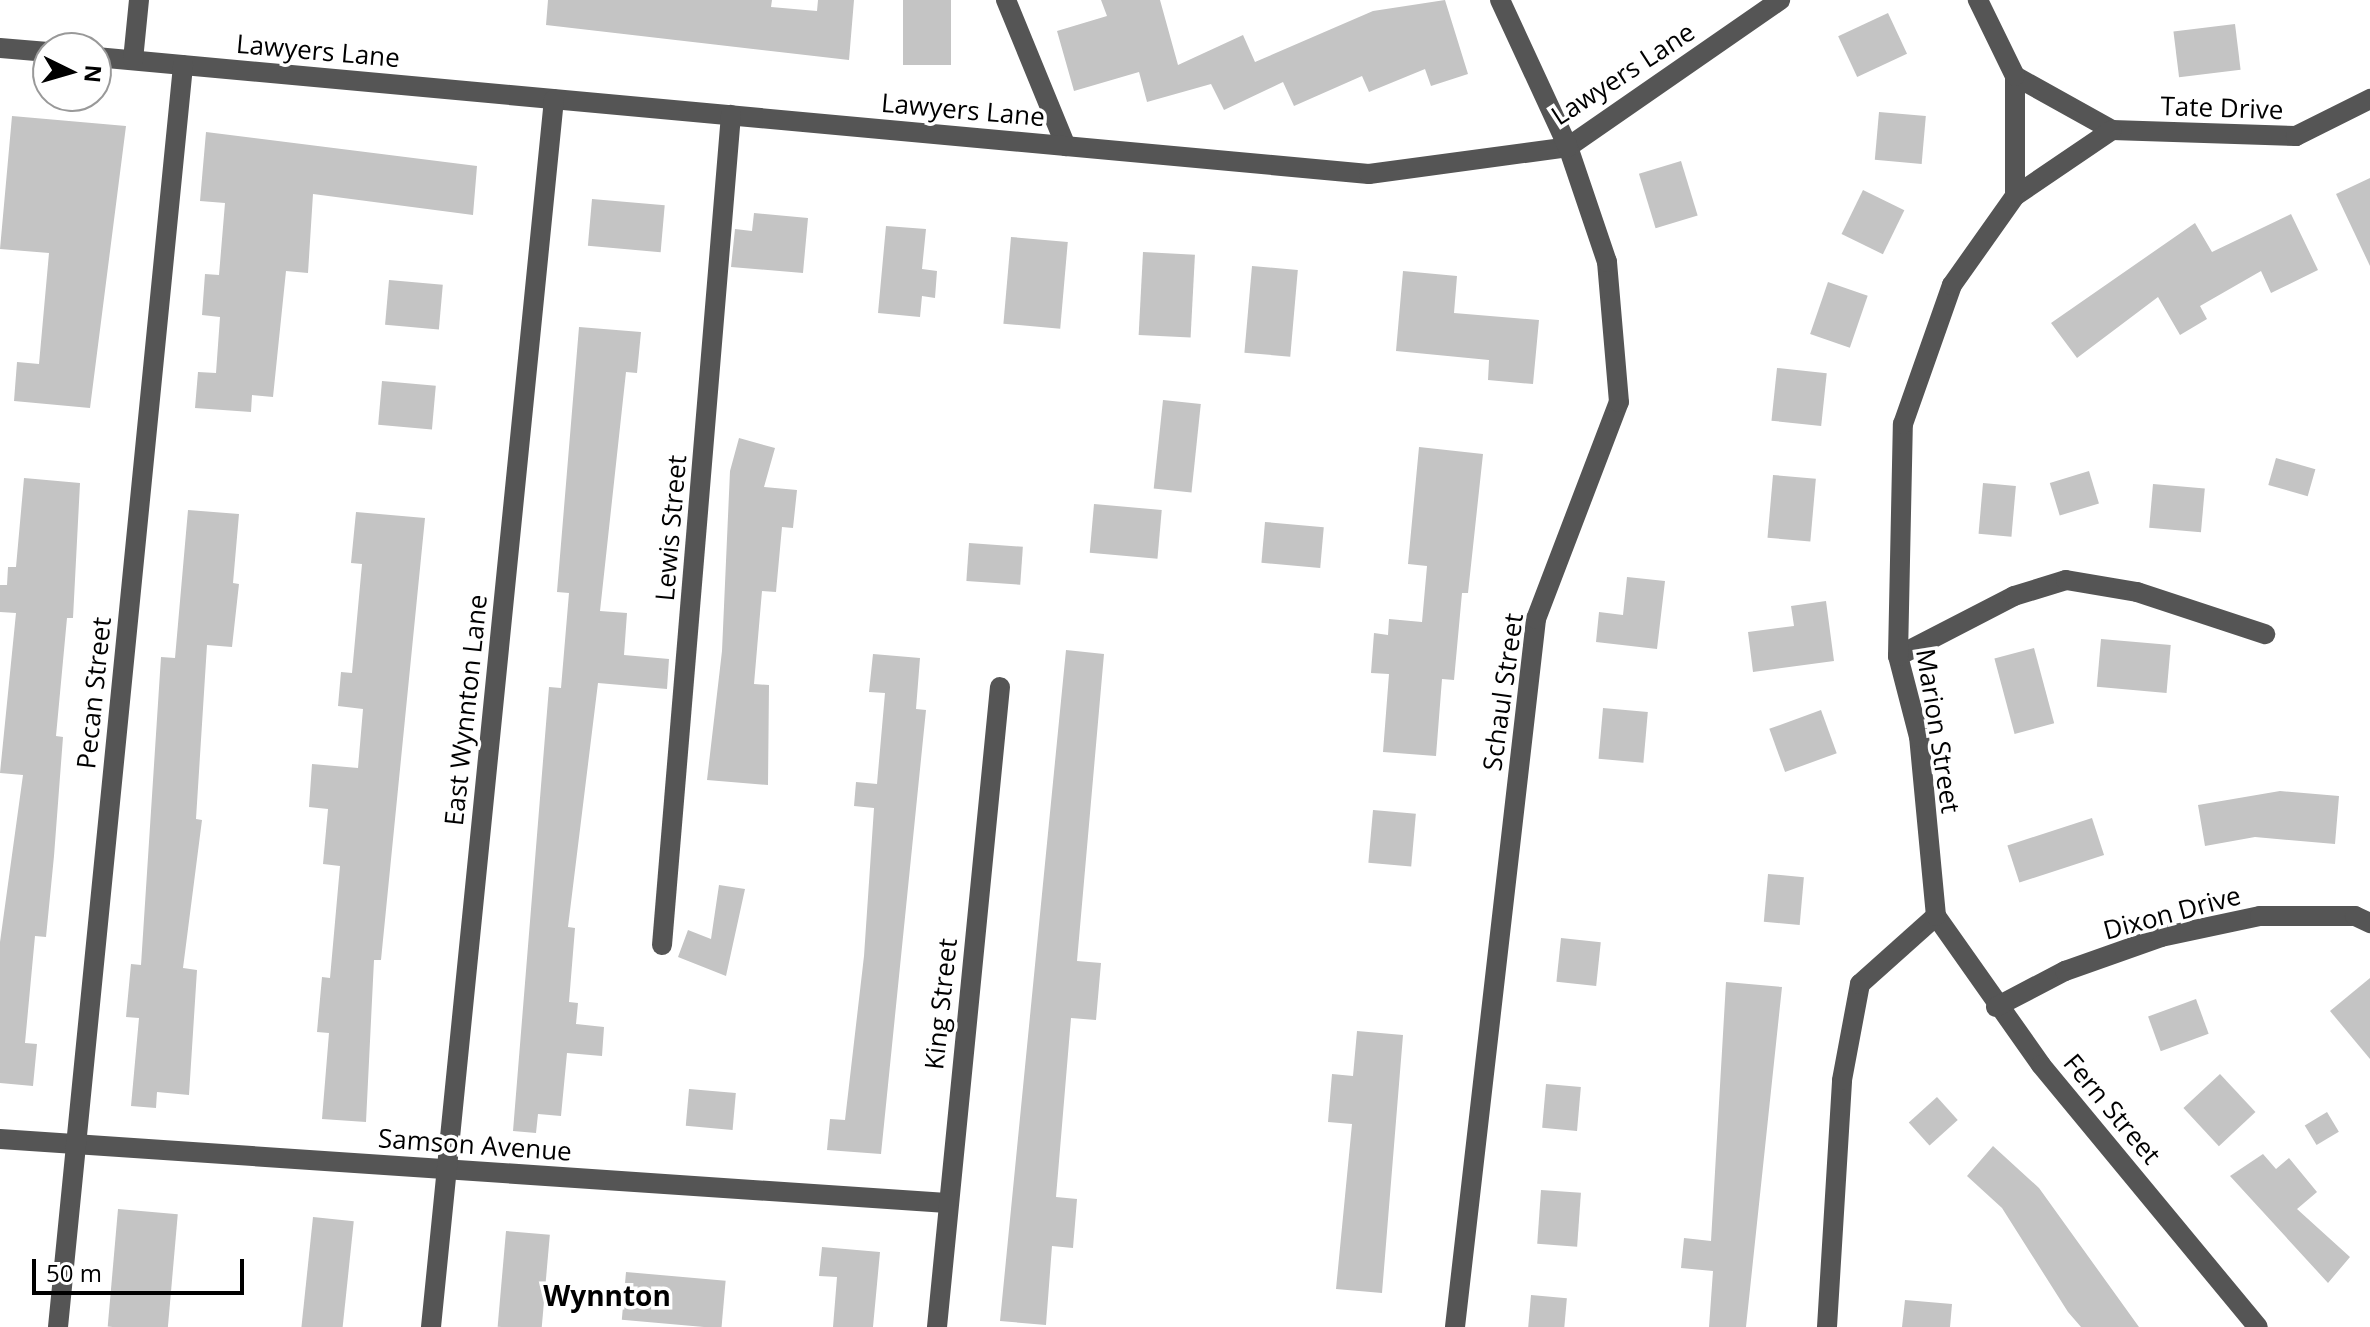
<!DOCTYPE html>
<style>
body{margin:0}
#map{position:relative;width:2370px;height:1327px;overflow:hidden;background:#fff;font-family:"Open Sans",sans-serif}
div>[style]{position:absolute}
.building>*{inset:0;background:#c4c4c4;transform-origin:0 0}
.minor>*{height:20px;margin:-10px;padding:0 10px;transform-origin:10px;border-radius:10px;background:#555}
span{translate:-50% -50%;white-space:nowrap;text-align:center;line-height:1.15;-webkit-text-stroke:7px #fff;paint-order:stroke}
.street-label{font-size:26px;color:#000}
.neighbourhood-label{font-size:28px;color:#000;font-weight:700}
.north{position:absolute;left:32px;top:32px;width:80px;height:80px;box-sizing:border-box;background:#fff;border:2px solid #999;border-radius:50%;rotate:95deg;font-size:22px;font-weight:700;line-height:32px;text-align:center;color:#000}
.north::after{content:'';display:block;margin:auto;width:28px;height:36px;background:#000;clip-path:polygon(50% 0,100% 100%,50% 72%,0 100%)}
.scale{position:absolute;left:32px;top:1259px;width:212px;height:36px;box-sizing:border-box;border:4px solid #000;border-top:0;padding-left:10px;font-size:24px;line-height:28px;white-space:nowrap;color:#000;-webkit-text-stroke:6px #fff;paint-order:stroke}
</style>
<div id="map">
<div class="building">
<div style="clip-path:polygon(548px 0,772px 0,771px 7px,817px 11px,818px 0,854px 0,849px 60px,546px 25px)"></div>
<div style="left:903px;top:0;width:48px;height:65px"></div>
<div style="clip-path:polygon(1101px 0,1160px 0,1178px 65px,1243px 35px,1255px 62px,1373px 11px,1445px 0,1468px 74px,1431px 86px,1425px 69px,1369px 92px,1362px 76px,1294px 106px,1283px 82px,1224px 110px,1211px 84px,1147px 102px,1139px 72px,1074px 91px,1057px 31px,1107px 16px)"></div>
<div style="left:1888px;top:13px;width:45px;height:55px;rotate:65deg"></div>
<div style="left:2235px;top:24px;width:46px;height:62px;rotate:83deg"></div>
<div style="left:1879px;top:112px;width:47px;height:48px;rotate:5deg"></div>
<div style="clip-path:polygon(12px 116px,126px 126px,90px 408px,14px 401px,17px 362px,39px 364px,49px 253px,0 249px)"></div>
<div style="clip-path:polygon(206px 132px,477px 166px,473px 215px,313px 194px,308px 273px,286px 271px,273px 397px,252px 395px,251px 412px,195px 408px,198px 372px,216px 373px,220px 317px,202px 315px,205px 274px,219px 275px,225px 203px,200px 201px)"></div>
<div style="left:1681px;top:161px;width:57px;height:44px;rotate:73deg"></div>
<div style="clip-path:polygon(2370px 178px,2370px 266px,2336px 194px)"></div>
<div style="left:1863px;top:190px;width:46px;height:49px;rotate:26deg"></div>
<div style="left:592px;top:199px;width:73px;height:47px;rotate:5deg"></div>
<div style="clip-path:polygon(754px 213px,808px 218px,803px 273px,731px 267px,735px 229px,752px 231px)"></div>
<div style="clip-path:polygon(2291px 214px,2318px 270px,2271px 293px,2261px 271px,2200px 306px,2207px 319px,2180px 335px,2158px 297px,2077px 358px,2051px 323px,2195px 223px,2212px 252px)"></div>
<div style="clip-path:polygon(886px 226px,926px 229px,922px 269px,937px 271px,935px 298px,922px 296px,920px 317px,878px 313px)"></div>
<div style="left:1011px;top:237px;width:57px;height:87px;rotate:5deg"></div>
<div style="left:1143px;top:252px;width:52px;height:83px;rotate:3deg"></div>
<div style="left:1252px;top:266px;width:46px;height:87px;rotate:5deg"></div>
<div style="clip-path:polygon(1403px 271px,1457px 276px,1454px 313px,1539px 320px,1533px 384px,1488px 380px,1489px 360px,1396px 351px)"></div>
<div style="left:389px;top:280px;width:54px;height:45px;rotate:5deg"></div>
<div style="left:1828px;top:282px;width:42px;height:55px;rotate:19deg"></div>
<div style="clip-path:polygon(579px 327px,641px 332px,637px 373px,626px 372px,600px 611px,627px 613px,624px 655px,669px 659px,667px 689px,598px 683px,568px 927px,575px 928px,569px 1002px,578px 1003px,576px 1024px,604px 1027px,602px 1056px,567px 1053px,561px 1116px,538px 1114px,536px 1133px,513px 1131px,549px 687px,561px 688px,569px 593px,557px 592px)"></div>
<div style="left:1777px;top:368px;width:50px;height:53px;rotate:6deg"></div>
<div style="left:382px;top:381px;width:54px;height:44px;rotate:5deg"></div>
<div style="left:1163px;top:400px;width:38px;height:89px;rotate:6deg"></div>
<div style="clip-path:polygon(739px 438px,775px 448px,764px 487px,797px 490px,793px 528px,782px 527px,776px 592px,762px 591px,754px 684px,769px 685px,768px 785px,707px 780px,722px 651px,730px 471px)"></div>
<div style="clip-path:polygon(1419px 447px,1483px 454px,1468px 593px,1462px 593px,1454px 680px,1442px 679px,1436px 756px,1383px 752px,1389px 674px,1371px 673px,1374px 633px,1388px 635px,1389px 619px,1422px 622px,1427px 566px,1408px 564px)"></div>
<div style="left:2276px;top:458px;width:41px;height:28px;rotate:16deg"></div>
<div style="left:2089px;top:471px;width:34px;height:41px;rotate:73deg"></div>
<div style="left:1773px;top:475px;width:43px;height:63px;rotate:5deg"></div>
<div style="clip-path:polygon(24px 478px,80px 483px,73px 618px,67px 618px,56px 736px,63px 737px,54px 856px,46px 937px,35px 936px,25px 1043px,37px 1044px,33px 1086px,0 1083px,0 942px,23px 775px,0 773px,16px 613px,0 612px,0 585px,7px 585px,8px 567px,16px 567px)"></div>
<div style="left:1983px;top:483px;width:33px;height:51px;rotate:5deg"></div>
<div style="left:2153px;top:484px;width:52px;height:44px;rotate:5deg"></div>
<div style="left:1094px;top:504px;width:68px;height:49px;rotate:5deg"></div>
<div style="clip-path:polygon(188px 510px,239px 514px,233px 583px,239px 584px,232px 647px,207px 645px,196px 819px,202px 820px,183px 968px,197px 970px,189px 1095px,157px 1092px,156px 1108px,131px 1106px,139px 1018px,126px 1017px,131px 964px,141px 965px,161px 657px,175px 658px)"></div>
<div style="clip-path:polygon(356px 512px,425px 518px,381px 960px,374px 960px,366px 1122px,322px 1119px,329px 1033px,317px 1032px,322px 977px,330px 978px,340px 866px,323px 864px,328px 809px,309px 807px,312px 764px,358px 768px,363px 709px,338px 706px,341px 672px,352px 673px,362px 564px,351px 563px)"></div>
<div style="left:1265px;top:522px;width:59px;height:41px;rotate:5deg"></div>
<div style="left:969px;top:543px;width:54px;height:38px;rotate:4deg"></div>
<div style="clip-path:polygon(1627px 577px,1665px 581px,1657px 649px,1596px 642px,1599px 612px,1623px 615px)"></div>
<div style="clip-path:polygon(1826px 601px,1834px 661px,1753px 672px,1748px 632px,1794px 626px,1791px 606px)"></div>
<div style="left:2101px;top:639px;width:70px;height:48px;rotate:5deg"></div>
<div style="left:2034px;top:648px;width:78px;height:41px;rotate:75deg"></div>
<div style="clip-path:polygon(1066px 650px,1104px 654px,1077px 961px,1101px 963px,1096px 1020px,1071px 1018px,1056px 1197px,1077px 1199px,1073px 1248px,1052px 1246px,1046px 1325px,1000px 1321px)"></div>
<div style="clip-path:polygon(873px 654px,920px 658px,916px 709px,926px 710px,881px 1154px,827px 1150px,830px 1119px,845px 1120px,864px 956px,874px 808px,854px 806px,856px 782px,877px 784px,885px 693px,869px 692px)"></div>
<div style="left:1603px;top:708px;width:45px;height:51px;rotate:5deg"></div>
<div style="left:1821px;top:710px;width:46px;height:55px;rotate:70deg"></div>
<div style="clip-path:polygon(2280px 791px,2339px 796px,2335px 844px,2255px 837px,2205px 846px,2198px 805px)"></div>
<div style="left:1373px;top:810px;width:43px;height:53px;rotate:5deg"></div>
<div style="left:2092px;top:818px;width:39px;height:89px;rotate:72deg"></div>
<div style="left:1768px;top:874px;width:36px;height:48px;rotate:5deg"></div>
<div style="clip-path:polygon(719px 885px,745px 889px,726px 976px,678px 957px,688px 930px,711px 939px)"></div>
<div style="left:1561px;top:938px;width:40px;height:44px;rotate:6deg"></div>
<div style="clip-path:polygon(2370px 978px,2370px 1059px,2330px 1011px)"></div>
<div style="clip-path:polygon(1726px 982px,1782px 987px,1746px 1327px,1709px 1327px,1713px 1271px,1681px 1268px,1684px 1238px,1711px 1241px)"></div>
<div style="left:2196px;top:999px;width:37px;height:51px;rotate:70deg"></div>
<div style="clip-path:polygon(1357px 1031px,1403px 1035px,1382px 1293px,1336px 1289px,1352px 1124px,1328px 1122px,1332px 1074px,1353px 1076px)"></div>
<div style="left:2220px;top:1074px;width:52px;height:50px;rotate:47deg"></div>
<div style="left:1546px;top:1084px;width:35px;height:44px;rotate:5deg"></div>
<div style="left:689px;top:1089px;width:47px;height:37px;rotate:5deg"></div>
<div style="left:1937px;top:1097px;width:31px;height:38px;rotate:48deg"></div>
<div style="left:2327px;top:1112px;width:23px;height:26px;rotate:59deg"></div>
<div style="clip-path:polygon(1993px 1146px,2039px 1188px,2139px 1327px,2081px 1327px,2068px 1312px,2002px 1208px,1967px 1176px)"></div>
<div style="clip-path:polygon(2263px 1154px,2276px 1169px,2289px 1158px,2317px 1192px,2297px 1209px,2350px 1257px,2328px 1283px,2230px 1176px)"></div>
<div style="left:1541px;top:1190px;width:40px;height:54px;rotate:4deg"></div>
<div style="left:118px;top:1209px;width:60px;height:118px;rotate:5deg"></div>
<div style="left:313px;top:1217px;width:41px;height:111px;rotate:6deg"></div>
<div style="left:506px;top:1231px;width:44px;height:96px;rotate:5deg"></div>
<div style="clip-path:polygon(822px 1247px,880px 1252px,873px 1327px,833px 1327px,837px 1277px,819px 1276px)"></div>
<div style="left:626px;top:1272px;width:100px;height:48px;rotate:5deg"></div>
<div style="left:1531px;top:1295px;width:36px;height:32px;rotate:5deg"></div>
<div style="clip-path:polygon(1905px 1300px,1952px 1304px,1950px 1327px,1902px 1327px)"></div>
</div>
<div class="minor">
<div style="left:1006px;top:0;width:158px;rotate:67.7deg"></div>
<div style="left:0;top:48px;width:48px;rotate:4.8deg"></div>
<div style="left:96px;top:57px;width:1278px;rotate:5.25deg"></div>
<div style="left:1369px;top:174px;width:201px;rotate:-7.7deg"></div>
<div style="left:1568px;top:147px;width:258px;rotate:-34.7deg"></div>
<div style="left:133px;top:60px;width:60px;rotate:-84.3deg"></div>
<div style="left:2015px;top:76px;width:111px;rotate:29.1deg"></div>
<div style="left:2112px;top:130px;width:184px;rotate:1.9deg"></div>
<div style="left:2296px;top:136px;width:83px;rotate:-26.6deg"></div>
<div style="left:2015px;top:196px;width:117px;rotate:-34.2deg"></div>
<div style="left:1898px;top:656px;width:131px;rotate:-27.3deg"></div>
<div style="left:2014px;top:596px;width:54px;rotate:-17.1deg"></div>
<div style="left:2066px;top:580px;width:72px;rotate:9.6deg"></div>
<div style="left:2137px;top:592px;width:135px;rotate:18.2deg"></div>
<div style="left:1936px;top:916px;width:182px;rotate:54.8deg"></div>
<div style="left:2041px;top:1065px;width:340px;rotate:50.4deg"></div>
<div style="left:662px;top:945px;width:833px;rotate:-85.25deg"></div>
<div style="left:1996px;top:1007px;width:78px;rotate:-27.6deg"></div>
<div style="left:2065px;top:971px;width:102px;rotate:-19.5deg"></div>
<div style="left:2161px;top:937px;width:101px;rotate:-12deg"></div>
<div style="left:2260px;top:916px;width:95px"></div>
<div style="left:2355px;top:916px;width:17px;rotate:25deg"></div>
<div style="left:0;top:1139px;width:949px;rotate:3.87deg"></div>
<div style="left:58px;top:1327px;width:1268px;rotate:-84.34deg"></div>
<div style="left:431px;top:1327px;width:1234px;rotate:-84.28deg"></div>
<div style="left:937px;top:1327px;width:643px;rotate:-84.38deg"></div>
<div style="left:1455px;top:1327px;width:713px;rotate:-83.47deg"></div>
<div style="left:1536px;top:619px;width:232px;rotate:-69.1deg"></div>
<div style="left:1619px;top:402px;width:141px;rotate:-94.9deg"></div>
<div style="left:1607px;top:262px;width:121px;rotate:-108.7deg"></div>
<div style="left:1568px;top:147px;width:162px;rotate:-114.8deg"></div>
<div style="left:1827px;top:1327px;width:247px;rotate:-86.5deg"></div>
<div style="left:1842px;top:1080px;width:98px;rotate:-79.4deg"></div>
<div style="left:1860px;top:984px;width:102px;rotate:-41.8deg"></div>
<div style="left:1936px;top:916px;width:180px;rotate:-95.4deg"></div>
<div style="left:1919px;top:737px;width:84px;rotate:-104.5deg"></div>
<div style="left:1898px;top:656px;width:232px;rotate:-88.8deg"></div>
<div style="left:1903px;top:424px;width:147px;rotate:-70.6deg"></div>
<div style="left:1952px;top:285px;width:109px;rotate:-54.7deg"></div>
<div style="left:2015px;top:196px;width:120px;rotate:-90deg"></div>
<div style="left:2015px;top:76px;width:85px;rotate:-116deg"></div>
</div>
<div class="street-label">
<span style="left:318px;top:51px;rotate:5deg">Lawyers Lane</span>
<span style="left:1623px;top:74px;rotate:-33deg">Lawyers Lane</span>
<span style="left:2222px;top:108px;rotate:2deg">Tate Drive</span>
<span style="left:963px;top:110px;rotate:5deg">Lawyers Lane</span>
<span style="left:671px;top:528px;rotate:-85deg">Lewis Street</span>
<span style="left:1503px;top:692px;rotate:-82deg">Schaul Street</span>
<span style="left:94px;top:693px;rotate:-84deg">Pecan Street</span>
<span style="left:466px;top:710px;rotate:-84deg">East Wynnton Lane</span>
<span style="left:1938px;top:731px;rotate:81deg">Marion Street</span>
<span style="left:2172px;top:913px;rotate:-15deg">Dixon Drive</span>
<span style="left:941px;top:1004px;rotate:-84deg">King Street</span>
<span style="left:2112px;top:1109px;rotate:50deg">Fern Street</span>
<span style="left:475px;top:1145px;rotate:4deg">Samson Avenue</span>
</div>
<div class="neighbourhood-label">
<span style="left:607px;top:1295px">Wynnton</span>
</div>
<div class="north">N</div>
<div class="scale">50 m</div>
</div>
